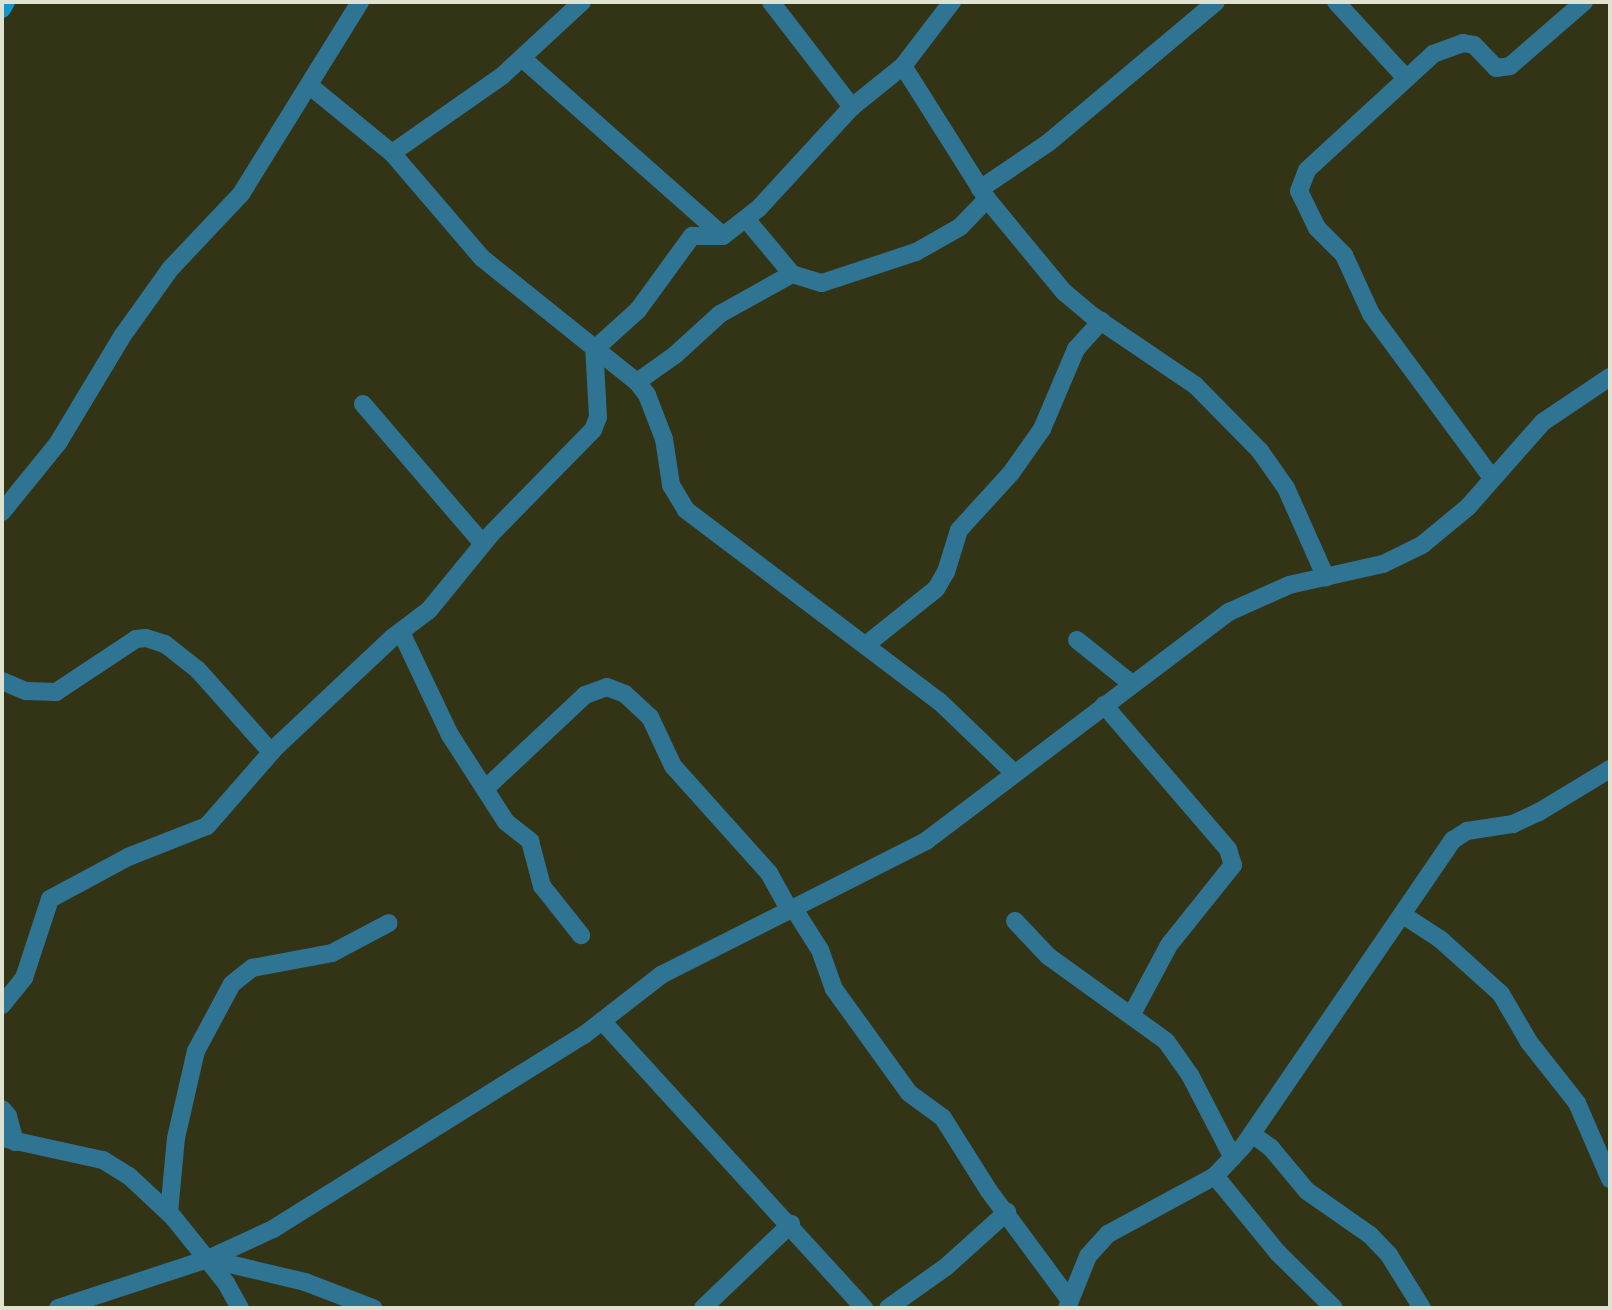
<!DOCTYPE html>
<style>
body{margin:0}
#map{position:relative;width:1612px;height:1310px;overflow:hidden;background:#323415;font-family:"PT Sans",sans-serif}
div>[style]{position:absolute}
.street>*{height:18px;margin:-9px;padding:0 9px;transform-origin:9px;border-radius:9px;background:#307494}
.secondary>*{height:18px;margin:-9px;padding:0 9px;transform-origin:9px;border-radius:9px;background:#0e97cb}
span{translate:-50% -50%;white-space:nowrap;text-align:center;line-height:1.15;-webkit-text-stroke:7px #1a1b0d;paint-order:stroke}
.frame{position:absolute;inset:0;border:4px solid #e0e2d0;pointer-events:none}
</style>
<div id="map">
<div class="street">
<div style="left:771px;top:2px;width:133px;rotate:52.4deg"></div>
<div style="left:1336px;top:2px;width:103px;rotate:47.4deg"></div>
<div style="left:522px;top:58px;width:268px;rotate:41.5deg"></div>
<div style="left:903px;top:66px;width:157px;rotate:57.7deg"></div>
<div style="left:987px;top:199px;width:121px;rotate:50.4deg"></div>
<div style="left:1064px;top:292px;width:34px;rotate:40deg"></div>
<div style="left:1090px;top:314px;width:127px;rotate:34.1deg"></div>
<div style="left:1195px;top:385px;width:93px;rotate:45.4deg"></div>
<div style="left:1260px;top:451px;width:45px;rotate:54.9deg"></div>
<div style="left:1286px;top:488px;width:98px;rotate:66deg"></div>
<div style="left:310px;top:86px;width:106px;rotate:39.3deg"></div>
<div style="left:392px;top:153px;width:138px;rotate:49.4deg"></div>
<div style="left:482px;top:258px;width:198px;rotate:38.7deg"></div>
<div style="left:637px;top:382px;width:16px;rotate:52deg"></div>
<div style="left:647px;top:395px;width:47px;rotate:68.9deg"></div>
<div style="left:664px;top:439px;width:47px;rotate:81.3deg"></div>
<div style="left:671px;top:485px;width:29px;rotate:59deg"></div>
<div style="left:686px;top:510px;width:317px;rotate:37.1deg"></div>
<div style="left:939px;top:701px;width:105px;rotate:43.8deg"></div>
<div style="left:392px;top:153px;width:134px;rotate:-35deg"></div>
<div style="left:502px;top:76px;width:109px;rotate:-42.8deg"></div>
<div style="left:980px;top:189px;width:82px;rotate:-34.1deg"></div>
<div style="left:1048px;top:143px;width:219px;rotate:-40deg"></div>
<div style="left:746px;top:219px;width:72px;rotate:50.1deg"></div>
<div style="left:792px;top:274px;width:31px;rotate:17deg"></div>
<div style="left:822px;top:283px;width:99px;rotate:-18.3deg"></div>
<div style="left:916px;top:252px;width:51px;rotate:-29.6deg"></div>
<div style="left:960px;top:227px;width:39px;rotate:-46deg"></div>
<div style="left:596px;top:348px;width:57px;rotate:-42.1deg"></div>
<div style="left:638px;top:310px;width:92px;rotate:-53.9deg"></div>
<div style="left:692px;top:236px;width:31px"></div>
<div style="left:723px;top:236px;width:46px;rotate:-37.9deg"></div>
<div style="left:759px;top:208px;width:137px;rotate:-47.4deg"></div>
<div style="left:852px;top:107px;width:65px;rotate:-38.8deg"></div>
<div style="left:903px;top:66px;width:81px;rotate:-52.6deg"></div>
<div style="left:637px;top:382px;width:47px;rotate:-35.4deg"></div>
<div style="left:675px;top:355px;width:61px;rotate:-42.3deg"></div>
<div style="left:720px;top:314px;width:82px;rotate:-29.1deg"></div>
<div style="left:363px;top:404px;width:183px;rotate:49.4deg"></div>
<div style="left:1492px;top:478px;width:204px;rotate:-126.4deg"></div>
<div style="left:1371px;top:314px;width:65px;rotate:-114.6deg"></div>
<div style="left:1344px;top:255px;width:38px;rotate:-135deg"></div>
<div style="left:1317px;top:228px;width:41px;rotate:-115.9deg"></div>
<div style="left:1299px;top:191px;width:22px;rotate:-69deg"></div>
<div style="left:1307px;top:170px;width:171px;rotate:-42.6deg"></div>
<div style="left:1433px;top:54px;width:32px;rotate:-20deg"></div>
<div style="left:1463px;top:43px;width:11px;rotate:10deg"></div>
<div style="left:1474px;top:45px;width:32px;rotate:46deg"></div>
<div style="left:1496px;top:68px;width:14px;rotate:-8deg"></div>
<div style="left:1510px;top:66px;width:98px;rotate:-40.9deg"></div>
<div style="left:2px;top:512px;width:89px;rotate:-50.9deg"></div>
<div style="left:58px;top:443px;width:126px;rotate:-59deg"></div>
<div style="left:123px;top:335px;width:82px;rotate:-54.4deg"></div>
<div style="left:171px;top:268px;width:102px;rotate:-46.6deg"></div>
<div style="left:241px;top:194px;width:226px;rotate:-58.2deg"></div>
<div style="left:401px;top:632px;width:114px;rotate:64.6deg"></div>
<div style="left:450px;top:735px;width:103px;rotate:57.2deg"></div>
<div style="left:506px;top:822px;width:31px;rotate:38deg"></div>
<div style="left:530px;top:841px;width:47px;rotate:75.1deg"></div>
<div style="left:542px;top:886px;width:63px;rotate:51.5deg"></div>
<div style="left:1077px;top:640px;width:70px;rotate:38.7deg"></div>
<div style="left:867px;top:644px;width:88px;rotate:-38.6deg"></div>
<div style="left:936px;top:589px;width:20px;rotate:-60deg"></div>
<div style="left:946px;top:572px;width:44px;rotate:-72.8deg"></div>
<div style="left:959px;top:530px;width:77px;rotate:-47.6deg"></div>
<div style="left:1011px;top:473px;width:54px;rotate:-54.8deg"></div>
<div style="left:1042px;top:429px;width:87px;rotate:-67deg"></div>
<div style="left:1076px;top:349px;width:38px;rotate:-48deg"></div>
<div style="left:2px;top:681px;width:26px;rotate:23deg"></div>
<div style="left:26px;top:691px;width:30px;rotate:2deg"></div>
<div style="left:56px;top:692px;width:96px;rotate:-33.5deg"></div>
<div style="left:136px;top:639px;width:10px;rotate:-6deg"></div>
<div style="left:146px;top:638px;width:20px;rotate:18deg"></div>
<div style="left:165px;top:644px;width:42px;rotate:38.2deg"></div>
<div style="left:198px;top:670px;width:110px;rotate:48.3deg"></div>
<div style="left:1104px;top:705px;width:190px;rotate:49.3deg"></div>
<div style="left:1228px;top:849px;width:17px;rotate:73deg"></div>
<div style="left:1233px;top:865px;width:102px;rotate:128.7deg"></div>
<div style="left:1169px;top:945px;width:78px;rotate:118.2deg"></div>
<div style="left:485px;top:789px;width:137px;rotate:-43.2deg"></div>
<div style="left:585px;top:695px;width:23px;rotate:-20deg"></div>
<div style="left:607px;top:687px;width:19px;rotate:21deg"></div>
<div style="left:625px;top:694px;width:34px;rotate:43deg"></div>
<div style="left:650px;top:717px;width:54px;rotate:64.9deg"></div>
<div style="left:673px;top:766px;width:144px;rotate:48.1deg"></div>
<div style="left:769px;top:873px;width:43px;rotate:61.1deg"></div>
<div style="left:794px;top:909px;width:49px;rotate:57.6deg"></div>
<div style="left:820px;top:950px;width:41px;rotate:70.3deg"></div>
<div style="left:834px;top:989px;width:128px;rotate:54.2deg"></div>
<div style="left:909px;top:1093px;width:42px;rotate:36.3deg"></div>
<div style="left:943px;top:1118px;width:86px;rotate:57.8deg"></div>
<div style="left:989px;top:1191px;width:134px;rotate:53.5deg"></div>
<div style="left:1403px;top:915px;width:44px;rotate:33deg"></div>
<div style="left:1440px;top:939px;width:82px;rotate:42deg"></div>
<div style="left:1501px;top:994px;width:56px;rotate:59.7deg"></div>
<div style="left:1529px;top:1042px;width:78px;rotate:51.8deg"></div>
<div style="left:1577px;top:1103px;width:83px;rotate:66.5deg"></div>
<div style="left:1015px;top:921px;width:48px;rotate:46.7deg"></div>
<div style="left:1048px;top:956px;width:145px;rotate:35.8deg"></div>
<div style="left:1166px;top:1041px;width:42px;rotate:54.8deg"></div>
<div style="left:1190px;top:1075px;width:93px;rotate:62.6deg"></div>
<div style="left:2px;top:1005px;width:35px;rotate:-51deg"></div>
<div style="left:24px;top:978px;width:83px;rotate:-71.8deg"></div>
<div style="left:50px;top:899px;width:89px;rotate:-28.3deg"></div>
<div style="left:128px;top:857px;width:85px;rotate:-21.4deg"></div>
<div style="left:207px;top:826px;width:105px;rotate:-48.9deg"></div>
<div style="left:276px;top:747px;width:159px;rotate:-43.2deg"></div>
<div style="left:392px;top:638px;width:46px;rotate:-37.1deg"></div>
<div style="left:429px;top:610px;width:99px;rotate:-50.7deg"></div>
<div style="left:492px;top:533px;width:144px;rotate:-45.6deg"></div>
<div style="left:593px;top:430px;width:14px;rotate:-69deg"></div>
<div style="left:598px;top:417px;width:71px;rotate:-93.2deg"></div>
<div style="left:602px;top:1021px;width:389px;rotate:47.6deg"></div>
<div style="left:2px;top:1109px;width:9px;rotate:49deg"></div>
<div style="left:8px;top:1116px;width:27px;rotate:75deg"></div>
<div style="left:1252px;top:1134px;width:24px;rotate:36deg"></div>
<div style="left:1271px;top:1148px;width:56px;rotate:50.1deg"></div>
<div style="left:1307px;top:1191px;width:77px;rotate:34.9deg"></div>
<div style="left:1370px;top:1235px;width:28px;rotate:46deg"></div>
<div style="left:1389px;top:1255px;width:62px;rotate:58.1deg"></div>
<div style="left:2px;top:1138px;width:103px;rotate:12.3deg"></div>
<div style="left:103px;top:1160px;width:31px;rotate:32deg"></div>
<div style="left:129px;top:1176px;width:60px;rotate:43deg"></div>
<div style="left:173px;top:1217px;width:85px;rotate:51.2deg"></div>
<div style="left:226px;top:1283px;width:29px;rotate:61deg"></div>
<div style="left:1215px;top:1176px;width:99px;rotate:50.7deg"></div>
<div style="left:1278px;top:1253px;width:78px;rotate:44.5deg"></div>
<div style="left:169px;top:1213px;width:75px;rotate:-84.7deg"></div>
<div style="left:176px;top:1138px;width:89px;rotate:-77.1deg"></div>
<div style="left:196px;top:1051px;width:76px;rotate:-61.8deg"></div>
<div style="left:232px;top:984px;width:26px;rotate:-39deg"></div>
<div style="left:252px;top:968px;width:81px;rotate:-10.6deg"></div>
<div style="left:332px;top:953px;width:64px;rotate:-27.8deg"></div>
<div style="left:208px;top:1259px;width:100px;rotate:13.3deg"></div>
<div style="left:305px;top:1282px;width:73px;rotate:20.9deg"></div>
<div style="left:58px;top:1308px;width:158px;rotate:-18.1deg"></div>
<div style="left:208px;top:1259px;width:72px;rotate:-24.8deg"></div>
<div style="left:273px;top:1229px;width:367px;rotate:-32deg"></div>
<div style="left:584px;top:1035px;width:98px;rotate:-37.9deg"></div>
<div style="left:661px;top:975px;width:297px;rotate:-26.8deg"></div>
<div style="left:926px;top:841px;width:380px;rotate:-37.1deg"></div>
<div style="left:1229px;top:612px;width:66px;rotate:-24.2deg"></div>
<div style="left:1289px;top:585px;width:96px;rotate:-12.6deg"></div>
<div style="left:1383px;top:564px;width:43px;rotate:-26deg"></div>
<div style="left:1422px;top:545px;width:60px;rotate:-39.6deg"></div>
<div style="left:1468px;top:507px;width:113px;rotate:-48.6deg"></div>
<div style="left:1543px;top:422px;width:81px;rotate:-33.9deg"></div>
<div style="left:703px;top:1308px;width:122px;rotate:-43.7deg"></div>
<div style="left:888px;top:1308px;width:72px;rotate:-35.4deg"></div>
<div style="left:947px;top:1266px;width:81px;rotate:-42deg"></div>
<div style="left:1067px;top:1308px;width:56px;rotate:-68deg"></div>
<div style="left:1088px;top:1256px;width:30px;rotate:-48deg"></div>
<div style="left:1108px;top:1234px;width:122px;rotate:-28.5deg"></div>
<div style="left:1215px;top:1176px;width:42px;rotate:-46.9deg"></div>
<div style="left:1244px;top:1145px;width:370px;rotate:-55.6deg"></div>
<div style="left:1453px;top:840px;width:17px;rotate:-33deg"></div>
<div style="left:1467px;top:831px;width:47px;rotate:-8.7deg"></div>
<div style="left:1513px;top:824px;width:29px;rotate:-25deg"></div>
<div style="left:1539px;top:812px;width:83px;rotate:-31.2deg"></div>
</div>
<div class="secondary">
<div style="left:2px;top:9px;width:8px;rotate:-60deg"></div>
</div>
<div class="frame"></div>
</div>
